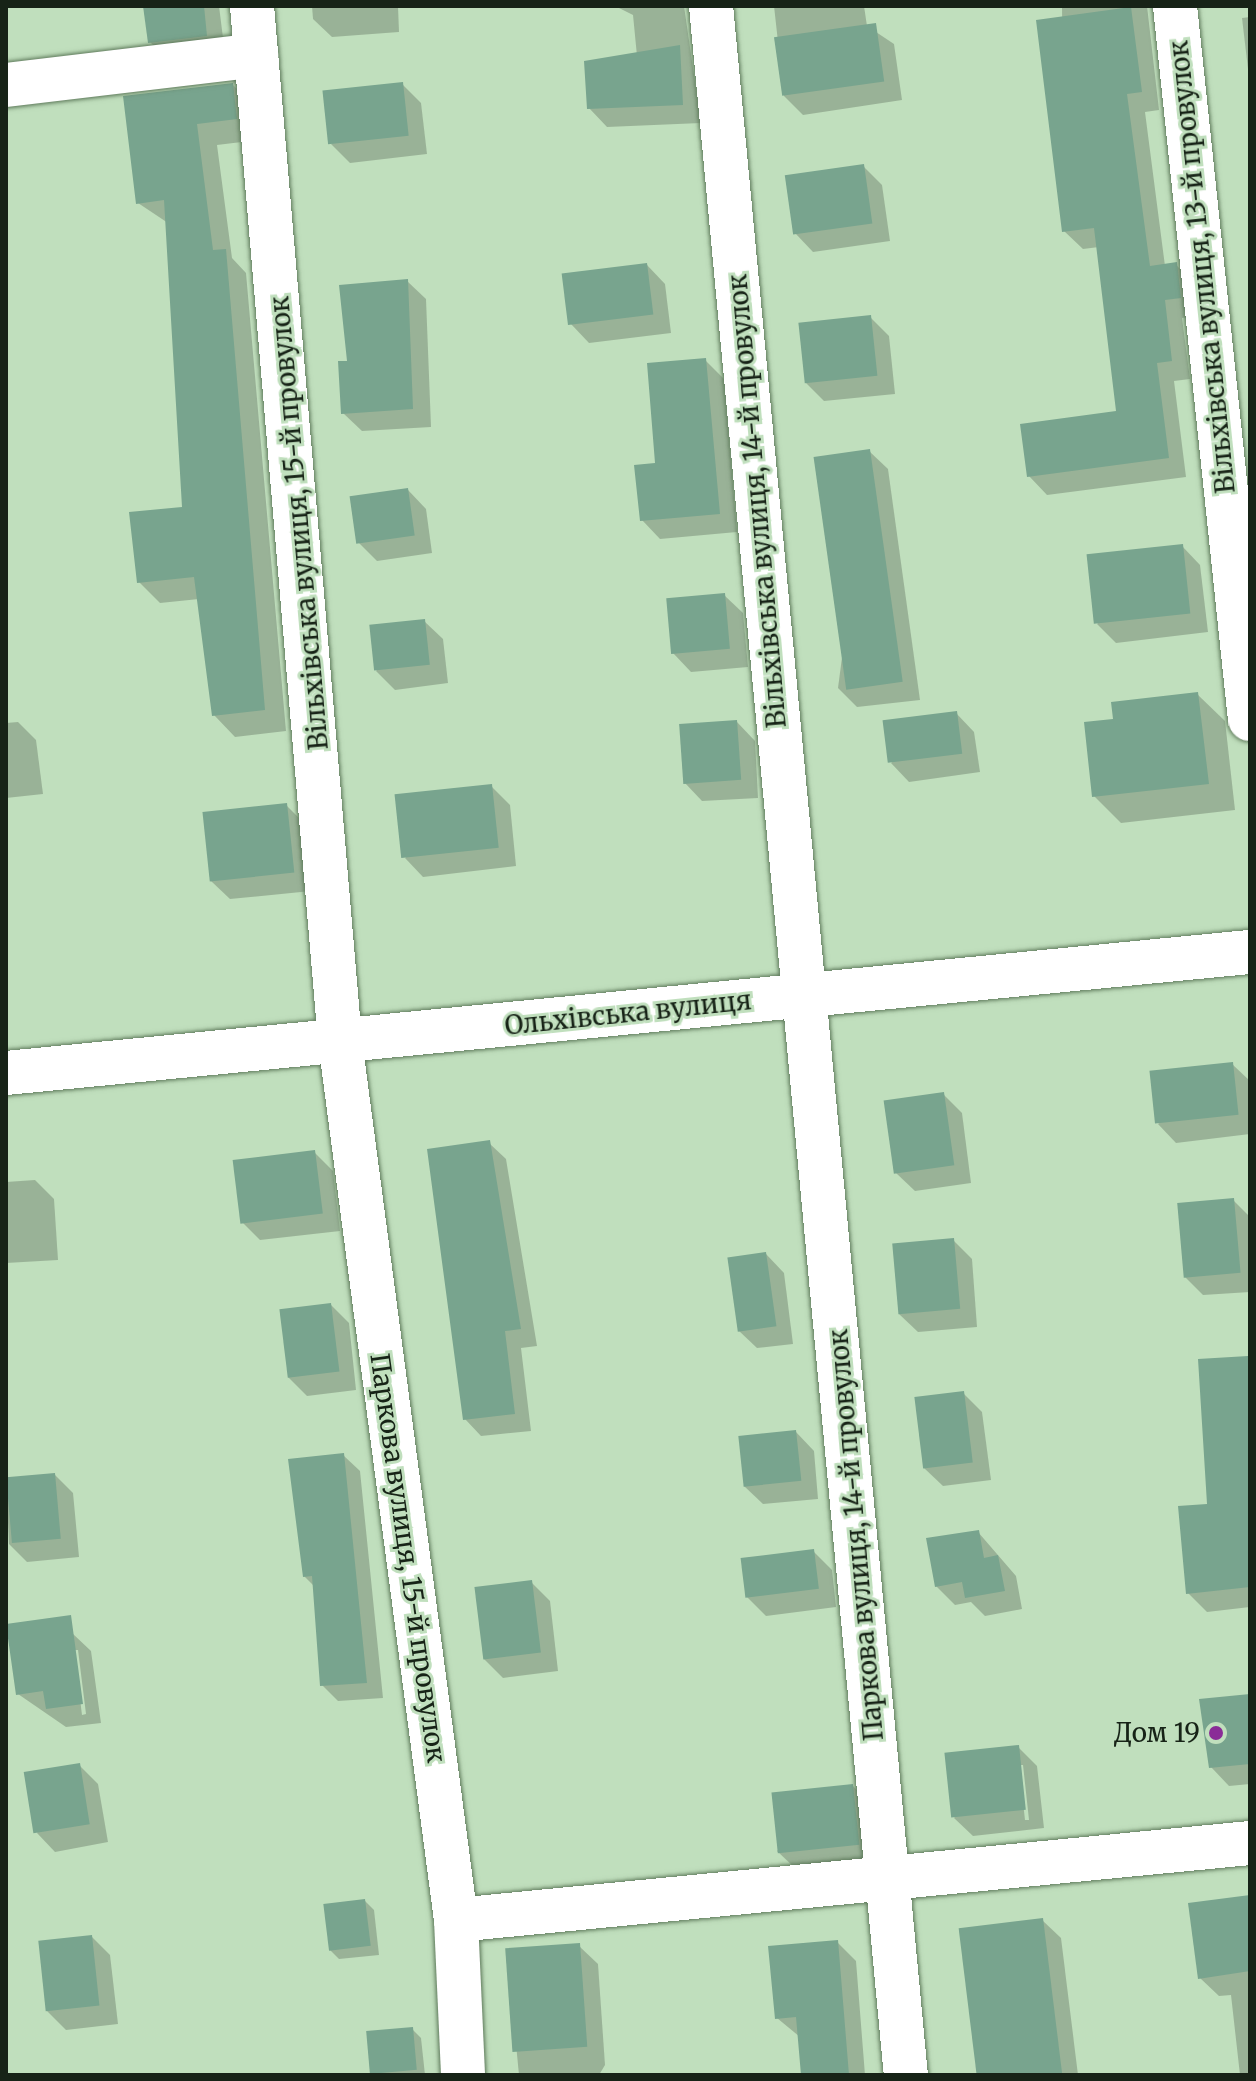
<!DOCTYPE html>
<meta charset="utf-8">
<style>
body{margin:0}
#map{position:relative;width:1256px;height:2081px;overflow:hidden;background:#c0dfbd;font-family:Merriweather,serif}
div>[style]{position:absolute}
.shadow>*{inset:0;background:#0003}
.building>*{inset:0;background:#78a48e;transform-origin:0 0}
.roads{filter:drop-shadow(0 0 2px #5f7b5c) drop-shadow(0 0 2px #5f7b5c)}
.minor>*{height:44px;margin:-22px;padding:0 22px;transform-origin:22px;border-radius:22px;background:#fff}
.dots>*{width:22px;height:22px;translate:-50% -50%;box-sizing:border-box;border:4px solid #c0dfbd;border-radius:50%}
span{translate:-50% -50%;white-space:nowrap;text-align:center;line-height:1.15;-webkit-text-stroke:6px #c0dfbd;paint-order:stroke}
.street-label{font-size:26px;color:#172317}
.poi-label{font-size:26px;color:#172317}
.right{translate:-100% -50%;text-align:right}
.frame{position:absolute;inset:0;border:8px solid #172317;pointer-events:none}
</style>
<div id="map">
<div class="shadow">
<div style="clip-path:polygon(145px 6px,219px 6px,225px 54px,168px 60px,150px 42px)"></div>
<div style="clip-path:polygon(312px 6px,398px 6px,399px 32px,332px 37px,313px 19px)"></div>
<div style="clip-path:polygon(615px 6px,684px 6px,701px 123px,607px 127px,589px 108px,637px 56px,633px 15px)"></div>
<div style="clip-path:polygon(774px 6px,864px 6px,867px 26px,894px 44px,902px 100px,803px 115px,784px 96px)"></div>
<div style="clip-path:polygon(1062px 6px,1147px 6px,1159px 110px,1145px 112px,1165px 266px,1176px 265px,1195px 283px,1198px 316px,1182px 318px,1190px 379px,1174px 381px,1186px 477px,1047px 495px,1029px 476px,1118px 413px,1099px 247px,1083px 249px,1064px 231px)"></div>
<div style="clip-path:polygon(1250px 17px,1250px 86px,1242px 18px)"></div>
<div style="clip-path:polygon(402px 84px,421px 103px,427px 154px,350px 163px,331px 144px)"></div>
<div style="clip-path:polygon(233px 85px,254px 106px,257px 140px,217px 145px,232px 258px,246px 273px,286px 731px,235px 737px,214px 715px,199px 599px,160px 603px,139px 582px,185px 509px,168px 223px,138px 203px,125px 98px)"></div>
<div style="clip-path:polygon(863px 166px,882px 185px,890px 241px,813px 252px,795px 233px)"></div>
<div style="clip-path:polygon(647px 265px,665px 284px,671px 333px,589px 343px,571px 324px)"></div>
<div style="clip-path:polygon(407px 281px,426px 299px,431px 427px,362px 431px,343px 413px,349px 363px)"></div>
<div style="clip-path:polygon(870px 317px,889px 336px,895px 394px,824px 401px,806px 383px)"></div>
<div style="clip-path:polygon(705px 360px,724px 379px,737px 532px,660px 539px,642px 520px)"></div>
<div style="clip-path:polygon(869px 451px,888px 469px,920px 700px,857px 707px,838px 688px)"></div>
<div style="clip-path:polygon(408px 490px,426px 509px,432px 553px,377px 561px,358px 542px)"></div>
<div style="clip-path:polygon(1182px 546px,1200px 565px,1208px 632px,1116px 643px,1097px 624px)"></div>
<div style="clip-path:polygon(724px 595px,743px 613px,748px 667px,691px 672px,673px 653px)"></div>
<div style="clip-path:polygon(424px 621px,443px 639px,448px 683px,395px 690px,376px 671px)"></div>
<div style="clip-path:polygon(1197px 694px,1225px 721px,1235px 810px,1121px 823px,1094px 796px)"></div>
<div style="clip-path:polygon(956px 713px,974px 732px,980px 772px,909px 782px,891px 763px)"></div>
<div style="clip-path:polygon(18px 722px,36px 740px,43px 794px,6px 798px,6px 723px)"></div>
<div style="clip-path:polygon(737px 722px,755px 741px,758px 798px,702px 801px,684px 782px)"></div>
<div style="clip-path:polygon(491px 786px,510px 805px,516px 866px,423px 877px,405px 858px)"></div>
<div style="clip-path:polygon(286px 805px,305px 824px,311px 891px,230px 899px,211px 881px)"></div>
<div style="clip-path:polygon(1232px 1064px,1250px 1081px,1250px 1134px,1176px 1143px,1158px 1124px)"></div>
<div style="clip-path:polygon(943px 1094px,962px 1113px,971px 1183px,915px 1191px,896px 1173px)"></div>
<div style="clip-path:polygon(489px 1143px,506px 1159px,537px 1346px,521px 1348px,531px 1431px,481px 1436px,465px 1419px)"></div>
<div style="clip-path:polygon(314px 1152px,333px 1171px,340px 1231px,260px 1240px,242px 1222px)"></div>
<div style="clip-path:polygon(35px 1180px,54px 1199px,58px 1260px,6px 1263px,6px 1182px)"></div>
<div style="clip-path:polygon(1233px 1200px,1250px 1217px,1250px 1292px,1203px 1295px,1185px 1277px)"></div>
<div style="clip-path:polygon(953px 1240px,972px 1259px,977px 1327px,918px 1332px,899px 1314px)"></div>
<div style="clip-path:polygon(766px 1254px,784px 1273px,793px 1344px,757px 1348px,738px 1330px)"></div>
<div style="clip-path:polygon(331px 1305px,349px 1323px,356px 1390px,307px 1396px,288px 1377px)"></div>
<div style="clip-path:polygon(1248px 1358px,1250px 1607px,1207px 1612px,1188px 1593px)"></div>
<div style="clip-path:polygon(963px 1393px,982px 1412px,991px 1480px,943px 1486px,924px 1468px)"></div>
<div style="clip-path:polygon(796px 1432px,814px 1451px,818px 1499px,763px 1504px,744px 1486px)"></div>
<div style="clip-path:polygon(343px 1455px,360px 1471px,383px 1698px,338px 1701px,322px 1685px,314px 1586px,304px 1576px)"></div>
<div style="clip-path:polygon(55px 1475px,73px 1493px,79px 1557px,27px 1562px,9px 1544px,6px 1479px)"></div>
<div style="clip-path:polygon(978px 1532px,1016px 1576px,1022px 1609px,985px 1616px,971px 1602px,955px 1605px,936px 1586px)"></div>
<div style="clip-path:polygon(813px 1551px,832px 1570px,836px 1607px,766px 1616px,747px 1597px)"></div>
<div style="clip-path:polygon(531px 1582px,550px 1601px,558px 1671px,503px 1678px,484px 1659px)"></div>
<div style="clip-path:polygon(evenodd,72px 1633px,91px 1651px,101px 1723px,66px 1727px,18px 1694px,72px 1633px,74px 1650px,78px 1650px,86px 1714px,82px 1715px,74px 1650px)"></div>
<div style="clip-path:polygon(1250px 1696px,1250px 1784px,1229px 1786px,1211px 1767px)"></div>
<div style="clip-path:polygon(evenodd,1018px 1747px,1037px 1766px,1044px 1828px,973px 1836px,954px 1818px,1018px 1747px,1019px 1765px,1023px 1765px,1029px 1820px,1025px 1820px,1019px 1765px)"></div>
<div style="clip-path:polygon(80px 1766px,98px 1784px,108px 1842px,55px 1852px,37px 1833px)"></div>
<div style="clip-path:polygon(853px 1786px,871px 1805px,877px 1863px,796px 1869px,777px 1851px)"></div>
<div style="clip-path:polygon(1250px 1897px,1250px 2075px,1240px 2075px,1231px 1995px,1219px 1996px,1200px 1978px)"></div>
<div style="clip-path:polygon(365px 1901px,374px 1910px,379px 1955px,339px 1959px,330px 1950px)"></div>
<div style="clip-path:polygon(1042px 1920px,1061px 1938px,1078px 2075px,978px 2075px,962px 1932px)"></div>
<div style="clip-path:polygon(92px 1937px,110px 1955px,118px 2024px,66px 2030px,47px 2011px)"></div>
<div style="clip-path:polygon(837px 1942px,856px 1961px,865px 2075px,803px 2075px,800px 2037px,777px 2018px)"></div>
<div style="clip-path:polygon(579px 1946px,598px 1964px,605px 2065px,599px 2075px,519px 2075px,507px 1951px)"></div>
<div style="clip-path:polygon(412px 2029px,421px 2038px,425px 2075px,373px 2075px)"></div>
</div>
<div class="building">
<div style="clip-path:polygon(143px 6px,204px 6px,207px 36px,148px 43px)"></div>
<div style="clip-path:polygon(1131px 7px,1142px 92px,1127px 94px,1150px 266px,1177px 262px,1181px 298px,1165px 300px,1172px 361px,1157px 363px,1169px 458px,1027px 477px,1020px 424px,1116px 411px,1094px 228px,1062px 232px,1036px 20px)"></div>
<div style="left:876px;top:23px;width:59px;height:103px;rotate:82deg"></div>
<div style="clip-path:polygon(680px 45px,683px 105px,587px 109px,584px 61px)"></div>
<div style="left:403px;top:82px;width:54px;height:81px;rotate:84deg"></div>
<div style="clip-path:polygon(233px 83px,237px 119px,197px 124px,213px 250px,226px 249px,265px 710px,212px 716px,194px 577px,137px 583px,129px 512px,182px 507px,164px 200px,136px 204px,123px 96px)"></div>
<div style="left:864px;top:164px;width:60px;height:80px;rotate:82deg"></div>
<div style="left:647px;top:263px;width:52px;height:86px;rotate:83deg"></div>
<div style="clip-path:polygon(408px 279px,413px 409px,341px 414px,338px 361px,347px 361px,339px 285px)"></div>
<div style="left:871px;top:315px;width:61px;height:73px;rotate:84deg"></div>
<div style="clip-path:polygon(706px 358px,720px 514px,640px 521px,634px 465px,655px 463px,647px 363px)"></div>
<div style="left:870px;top:449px;width:235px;height:57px;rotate:82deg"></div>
<div style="left:408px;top:488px;width:48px;height:59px;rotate:82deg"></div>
<div style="left:1183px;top:544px;width:70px;height:97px;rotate:84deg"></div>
<div style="left:725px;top:593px;width:56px;height:59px;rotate:85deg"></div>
<div style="left:425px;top:619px;width:46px;height:56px;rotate:84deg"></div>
<div style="clip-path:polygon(1198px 692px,1209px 784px,1092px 797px,1084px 722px,1113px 719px,1111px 702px)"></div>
<div style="left:957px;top:711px;width:43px;height:75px;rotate:83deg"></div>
<div style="left:737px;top:720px;width:60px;height:58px;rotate:86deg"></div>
<div style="left:492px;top:784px;width:64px;height:98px;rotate:84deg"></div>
<div style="left:287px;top:803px;width:70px;height:85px;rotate:84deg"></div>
<div style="left:1233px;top:1062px;width:53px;height:84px;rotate:84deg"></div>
<div style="left:944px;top:1092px;width:74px;height:61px;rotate:82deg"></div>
<div style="clip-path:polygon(490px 1140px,521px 1329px,505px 1331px,515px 1414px,463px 1420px,427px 1149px)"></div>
<div style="left:315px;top:1150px;width:64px;height:83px;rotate:83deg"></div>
<div style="left:1234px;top:1198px;width:75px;height:57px;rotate:85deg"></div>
<div style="left:954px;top:1238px;width:71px;height:62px;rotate:85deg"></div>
<div style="left:766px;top:1252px;width:75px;height:39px;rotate:82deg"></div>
<div style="left:331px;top:1303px;width:69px;height:52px;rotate:83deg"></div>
<div style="clip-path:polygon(1248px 1356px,1250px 1587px,1186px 1594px,1178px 1506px,1207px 1504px,1198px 1359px)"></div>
<div style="left:964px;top:1391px;width:72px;height:50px;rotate:83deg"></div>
<div style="left:796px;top:1430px;width:51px;height:58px;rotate:84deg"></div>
<div style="clip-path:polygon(344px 1453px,367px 1683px,320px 1686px,312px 1576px,303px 1577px,288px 1459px)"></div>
<div style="left:55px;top:1473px;width:66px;height:49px;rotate:85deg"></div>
<div style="clip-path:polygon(979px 1530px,984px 1558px,998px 1555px,1005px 1591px,965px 1598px,962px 1582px,935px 1587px,926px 1538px)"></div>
<div style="left:814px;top:1549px;width:40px;height:74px;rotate:83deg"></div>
<div style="left:532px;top:1580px;width:73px;height:58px;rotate:83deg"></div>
<div style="clip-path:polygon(71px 1615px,83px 1704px,46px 1709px,43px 1691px,16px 1695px,6px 1624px)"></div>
<div style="clip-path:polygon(1250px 1694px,1250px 1764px,1209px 1768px,1199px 1699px)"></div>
<div style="left:1019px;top:1745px;width:65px;height:75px;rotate:84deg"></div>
<div style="left:80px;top:1763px;width:62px;height:57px;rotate:81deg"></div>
<div style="left:853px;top:1784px;width:61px;height:82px;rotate:84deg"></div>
<div style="clip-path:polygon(1250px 1895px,1250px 1971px,1198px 1979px,1188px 1903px)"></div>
<div style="left:365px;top:1899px;width:47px;height:42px;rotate:83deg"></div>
<div style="left:1043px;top:1918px;width:158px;height:85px;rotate:83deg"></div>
<div style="left:92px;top:1935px;width:71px;height:54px;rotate:84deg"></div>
<div style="clip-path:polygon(838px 1940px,849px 2075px,801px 2075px,796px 2017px,775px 2019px,768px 1946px)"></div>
<div style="left:580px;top:1943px;width:104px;height:75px;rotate:86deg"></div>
<div style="left:413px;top:2027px;width:43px;height:47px;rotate:85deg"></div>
</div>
<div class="roads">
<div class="minor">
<div style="left:252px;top:6px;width:1039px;rotate:85.14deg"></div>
<div style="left:340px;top:1041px;width:887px;rotate:82.48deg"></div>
<div style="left:456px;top:1920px;width:155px;rotate:87.4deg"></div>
<div style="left:711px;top:6px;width:2078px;rotate:84.62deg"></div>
<div style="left:1175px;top:6px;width:717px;rotate:84deg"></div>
<div style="left:6px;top:85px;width:252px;rotate:-6.8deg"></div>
<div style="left:6px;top:1073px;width:1250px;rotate:-5.56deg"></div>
<div style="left:456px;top:1920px;width:798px;rotate:-5.54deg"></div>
</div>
</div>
<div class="dots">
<div style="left:1216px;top:1733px;background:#8a2c97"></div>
</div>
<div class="street-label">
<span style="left:1202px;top:267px;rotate:-96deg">Вільхівська вулиця, 13-й провулок</span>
<span style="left:757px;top:501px;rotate:-95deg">Вільхівська вулиця, 14-й провулок</span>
<span style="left:299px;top:523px;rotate:-95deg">Вільхівська вулиця, 15-й провулок</span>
<span style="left:628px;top:1013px;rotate:-6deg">Ольхівська вулиця</span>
<span style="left:856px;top:1535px;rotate:-95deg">Паркова вулиця, 14-й провулок</span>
<span style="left:408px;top:1558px;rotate:82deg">Паркова вулиця, 15-й провулок</span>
</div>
<div class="poi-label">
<span class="right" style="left:1200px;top:1733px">Дом 19</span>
</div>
<div class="frame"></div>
</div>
